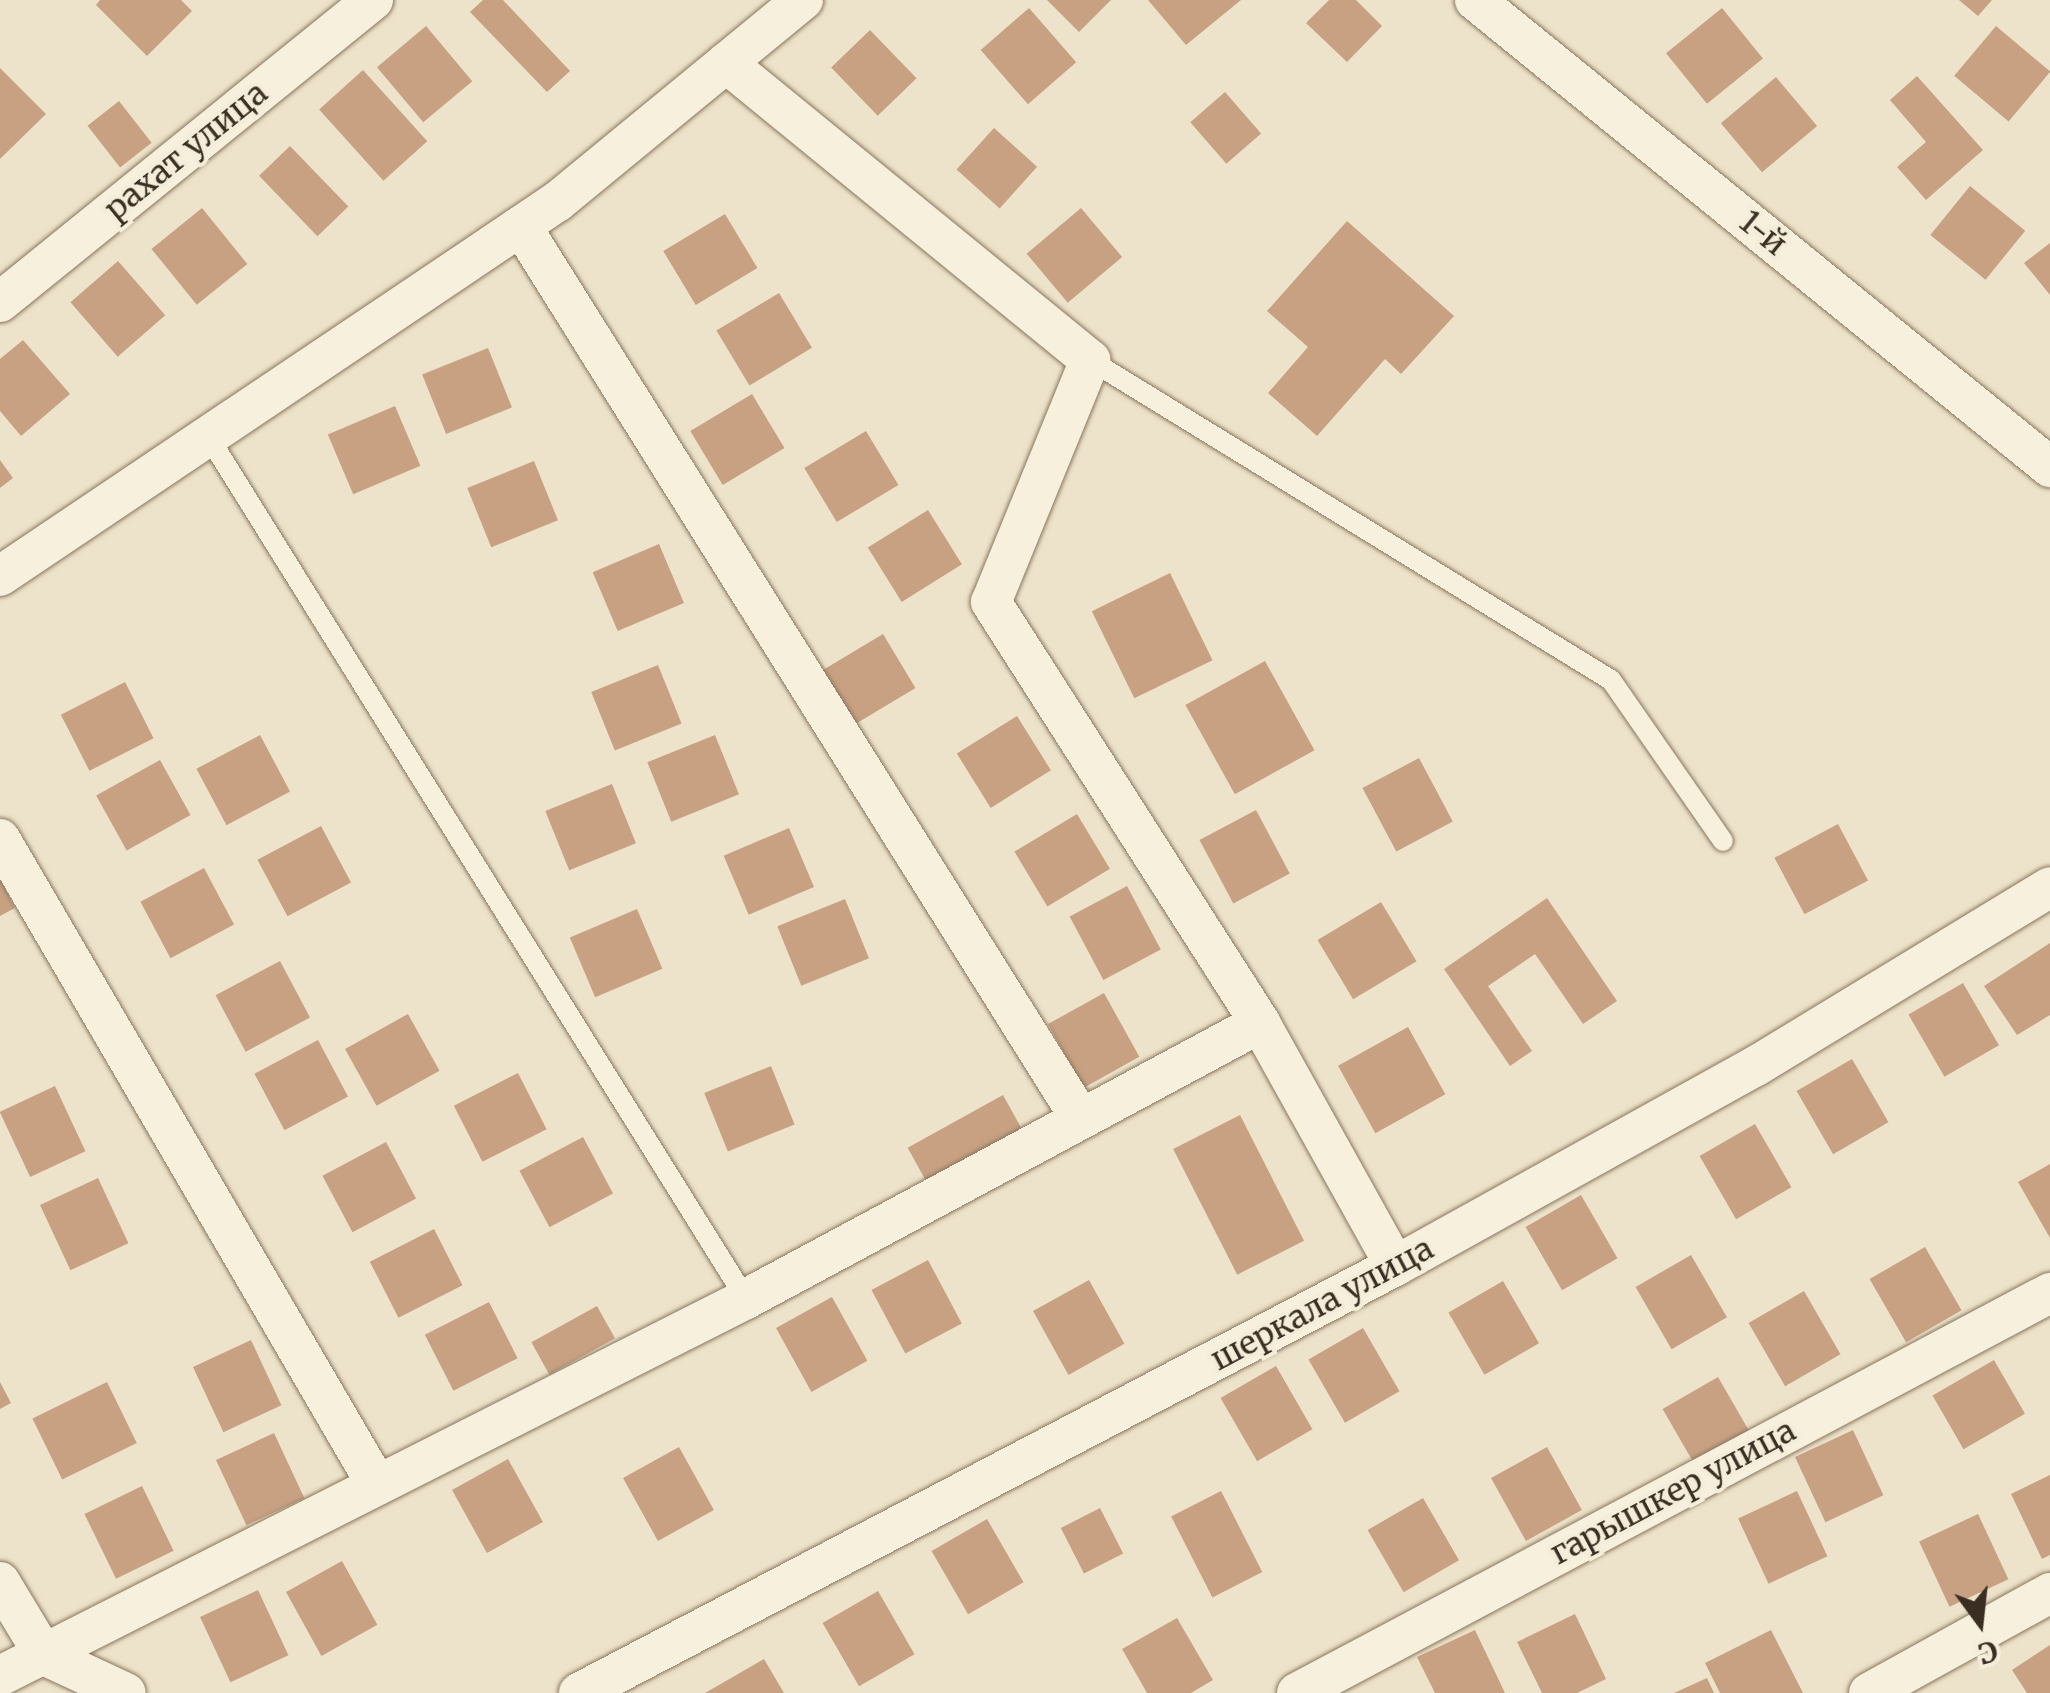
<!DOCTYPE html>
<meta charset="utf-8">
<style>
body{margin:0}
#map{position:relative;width:2050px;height:1693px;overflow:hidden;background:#ede3ca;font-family:Merriweather,serif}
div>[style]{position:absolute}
.building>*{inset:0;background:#c8a183;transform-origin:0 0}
.roads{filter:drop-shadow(0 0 2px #89765f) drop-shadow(0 0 2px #89765f)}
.service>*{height:20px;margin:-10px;padding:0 10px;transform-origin:10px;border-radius:10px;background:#f7f0dd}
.minor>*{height:40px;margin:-20px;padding:0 20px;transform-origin:20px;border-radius:20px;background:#f7f0dd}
span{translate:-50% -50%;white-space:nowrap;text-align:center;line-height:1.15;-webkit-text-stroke:8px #f4edda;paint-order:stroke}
.street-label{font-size:32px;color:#3a2e22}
.north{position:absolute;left:1930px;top:1573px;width:100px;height:100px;-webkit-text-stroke:8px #f4edda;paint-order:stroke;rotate:165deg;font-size:28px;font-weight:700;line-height:40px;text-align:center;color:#3a2e22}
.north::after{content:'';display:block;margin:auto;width:35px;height:45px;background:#3a2e22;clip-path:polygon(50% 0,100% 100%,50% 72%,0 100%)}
</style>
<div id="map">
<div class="building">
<div style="clip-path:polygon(100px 0,181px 0,192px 11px,147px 56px,96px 5px)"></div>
<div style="clip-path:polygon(483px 0,503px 0,570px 71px,547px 92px,470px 12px)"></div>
<div style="clip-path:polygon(1047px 0,1111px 0,1079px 32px)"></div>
<div style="clip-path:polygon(1148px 0,1241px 0,1186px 45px)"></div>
<div style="clip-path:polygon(1329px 0,1356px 0,1382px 26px,1347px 62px,1306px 23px)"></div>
<div style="clip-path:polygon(1959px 0,1992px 0,1978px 16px)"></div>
<div style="left:1029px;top:8px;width:72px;height:64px;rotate:49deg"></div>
<div style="left:1722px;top:8px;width:65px;height:72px;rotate:51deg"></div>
<div style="left:426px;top:26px;width:72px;height:64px;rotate:50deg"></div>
<div style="left:1996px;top:26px;width:71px;height:65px;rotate:40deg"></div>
<div style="left:870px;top:30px;width:67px;height:54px;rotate:46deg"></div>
<div style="clip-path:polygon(0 68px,46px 114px,0 159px)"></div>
<div style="left:363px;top:70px;width:96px;height:59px;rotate:48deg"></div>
<div style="clip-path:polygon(1917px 76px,1983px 150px,1926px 200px,1897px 167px,1926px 142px,1890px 100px)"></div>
<div style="left:1776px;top:77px;width:64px;height:72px;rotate:50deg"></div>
<div style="left:1225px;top:92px;width:55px;height:46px;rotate:49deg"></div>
<div style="left:119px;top:101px;width:53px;height:40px;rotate:52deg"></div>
<div style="left:994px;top:128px;width:58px;height:56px;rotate:42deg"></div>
<div style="left:290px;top:146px;width:84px;height:43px;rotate:46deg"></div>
<div style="left:1970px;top:186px;width:71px;height:63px;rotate:39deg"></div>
<div style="left:202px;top:208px;width:72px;height:65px;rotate:51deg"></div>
<div style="left:1081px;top:208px;width:64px;height:71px;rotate:50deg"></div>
<div style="left:725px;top:214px;width:63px;height:72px;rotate:59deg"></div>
<div style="clip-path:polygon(1347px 221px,1454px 316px,1401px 374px,1385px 359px,1317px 436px,1268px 393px,1308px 347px,1267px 311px)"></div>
<div style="clip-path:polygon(2050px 243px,2050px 295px,2024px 263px)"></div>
<div style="left:118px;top:261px;width:72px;height:63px;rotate:49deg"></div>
<div style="left:779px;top:293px;width:64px;height:73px;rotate:59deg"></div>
<div style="clip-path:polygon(23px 340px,70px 394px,21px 436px,0 411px,0 359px)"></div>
<div style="left:488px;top:348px;width:64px;height:71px;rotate:68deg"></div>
<div style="left:752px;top:394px;width:63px;height:72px;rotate:59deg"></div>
<div style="left:395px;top:406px;width:65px;height:73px;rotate:67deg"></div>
<div style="left:866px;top:431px;width:63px;height:72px;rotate:59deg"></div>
<div style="clip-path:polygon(0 460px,13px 478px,0 488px)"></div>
<div style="left:534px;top:461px;width:64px;height:72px;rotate:68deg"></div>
<div style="left:928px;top:510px;width:64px;height:71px;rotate:58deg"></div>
<div style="left:659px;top:544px;width:64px;height:72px;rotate:67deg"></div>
<div style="left:1170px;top:573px;width:97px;height:87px;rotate:64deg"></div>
<div style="left:883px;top:634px;width:63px;height:72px;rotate:59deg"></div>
<div style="left:1265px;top:661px;width:102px;height:91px;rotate:61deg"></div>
<div style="left:658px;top:665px;width:63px;height:72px;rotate:68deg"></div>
<div style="left:125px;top:682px;width:63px;height:72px;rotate:63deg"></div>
<div style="left:1017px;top:716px;width:64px;height:71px;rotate:58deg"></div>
<div style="left:260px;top:735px;width:64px;height:72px;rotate:62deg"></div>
<div style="left:715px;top:735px;width:64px;height:73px;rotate:68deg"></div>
<div style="left:1419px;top:758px;width:72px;height:64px;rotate:62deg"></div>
<div style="left:160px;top:760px;width:63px;height:73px;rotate:61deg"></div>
<div style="left:612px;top:784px;width:64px;height:72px;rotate:68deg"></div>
<div style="left:1256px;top:810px;width:72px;height:64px;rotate:62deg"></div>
<div style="left:1077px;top:814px;width:64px;height:73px;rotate:59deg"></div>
<div style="left:1838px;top:824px;width:64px;height:72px;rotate:62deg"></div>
<div style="left:321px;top:826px;width:64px;height:72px;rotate:62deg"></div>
<div style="left:789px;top:828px;width:64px;height:71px;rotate:67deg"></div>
<div style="left:204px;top:868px;width:64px;height:72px;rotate:62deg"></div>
<div style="clip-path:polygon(0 878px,15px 908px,0 916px)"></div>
<div style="left:1127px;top:886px;width:72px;height:65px;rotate:62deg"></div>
<div style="clip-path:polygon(1547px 898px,1617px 1001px,1583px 1024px,1535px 954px,1488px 986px,1532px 1051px,1510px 1066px,1444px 969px)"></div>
<div style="left:845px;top:899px;width:64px;height:73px;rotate:68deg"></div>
<div style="left:1381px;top:902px;width:69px;height:74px;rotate:59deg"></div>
<div style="left:637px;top:909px;width:65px;height:73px;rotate:67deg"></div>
<div style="clip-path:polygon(2050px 943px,2050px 1015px,2017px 1035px,1984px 986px)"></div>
<div style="left:280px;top:961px;width:64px;height:73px;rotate:62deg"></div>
<div style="left:1963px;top:983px;width:72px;height:63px;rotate:60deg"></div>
<div style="left:1104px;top:993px;width:73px;height:64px;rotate:61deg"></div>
<div style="left:408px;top:1014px;width:65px;height:72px;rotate:61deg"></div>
<div style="left:1408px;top:1027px;width:77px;height:80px;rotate:61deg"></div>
<div style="left:318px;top:1040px;width:64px;height:72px;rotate:62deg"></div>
<div style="left:1852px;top:1059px;width:73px;height:64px;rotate:60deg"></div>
<div style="left:771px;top:1066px;width:63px;height:72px;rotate:68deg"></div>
<div style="left:518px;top:1073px;width:63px;height:72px;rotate:63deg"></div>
<div style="left:55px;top:1086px;width:72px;height:61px;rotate:65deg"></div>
<div style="left:1003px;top:1095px;width:41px;height:109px;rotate:61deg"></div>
<div style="left:1240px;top:1115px;width:141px;height:75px;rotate:63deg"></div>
<div style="left:1755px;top:1124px;width:73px;height:64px;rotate:60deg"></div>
<div style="left:583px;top:1137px;width:64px;height:72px;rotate:62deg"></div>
<div style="left:386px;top:1142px;width:64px;height:72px;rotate:62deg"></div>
<div style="clip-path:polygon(2050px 1164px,2050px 1238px,2018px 1182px)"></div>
<div style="left:98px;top:1178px;width:72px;height:64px;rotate:65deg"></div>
<div style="left:1581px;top:1195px;width:73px;height:64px;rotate:60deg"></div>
<div style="left:434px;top:1229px;width:63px;height:72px;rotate:63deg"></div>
<div style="left:1925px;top:1247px;width:73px;height:64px;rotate:60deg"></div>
<div style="left:1691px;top:1255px;width:72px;height:64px;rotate:60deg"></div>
<div style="left:928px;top:1260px;width:72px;height:64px;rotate:62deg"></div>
<div style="left:1089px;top:1280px;width:73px;height:64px;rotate:61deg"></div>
<div style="left:1503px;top:1281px;width:72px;height:63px;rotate:60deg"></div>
<div style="left:1804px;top:1291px;width:73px;height:64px;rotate:60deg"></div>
<div style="left:832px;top:1297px;width:73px;height:64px;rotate:61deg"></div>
<div style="left:489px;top:1302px;width:63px;height:72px;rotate:63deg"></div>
<div style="left:597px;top:1306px;width:37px;height:75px;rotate:61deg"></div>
<div style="left:1363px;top:1328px;width:73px;height:63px;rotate:60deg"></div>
<div style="left:251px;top:1340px;width:72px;height:64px;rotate:65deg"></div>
<div style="left:1994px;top:1360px;width:62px;height:71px;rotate:60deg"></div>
<div style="left:1276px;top:1366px;width:73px;height:64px;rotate:60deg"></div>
<div style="left:1718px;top:1377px;width:73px;height:64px;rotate:60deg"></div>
<div style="clip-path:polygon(0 1382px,11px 1403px,0 1409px)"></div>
<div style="left:107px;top:1382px;width:68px;height:83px;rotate:64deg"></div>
<div style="left:1853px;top:1430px;width:72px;height:64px;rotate:65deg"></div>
<div style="left:274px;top:1433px;width:72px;height:64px;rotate:65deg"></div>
<div style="left:679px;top:1447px;width:72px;height:64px;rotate:61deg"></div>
<div style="left:1547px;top:1447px;width:72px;height:64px;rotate:61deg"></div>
<div style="left:508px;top:1459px;width:72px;height:64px;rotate:61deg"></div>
<div style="clip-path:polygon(2050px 1475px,2050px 1555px,2042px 1559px,2011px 1494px)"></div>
<div style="left:142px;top:1486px;width:72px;height:64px;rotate:64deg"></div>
<div style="left:1221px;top:1491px;width:91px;height:56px;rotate:63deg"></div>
<div style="left:1797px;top:1491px;width:72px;height:65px;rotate:65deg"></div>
<div style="left:1423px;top:1498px;width:72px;height:64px;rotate:60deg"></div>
<div style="left:1100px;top:1508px;width:51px;height:44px;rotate:63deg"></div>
<div style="left:1978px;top:1514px;width:72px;height:65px;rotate:65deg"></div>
<div style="left:987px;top:1519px;width:73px;height:64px;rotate:60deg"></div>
<div style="left:342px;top:1561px;width:73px;height:64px;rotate:61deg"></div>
<div style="left:258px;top:1590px;width:72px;height:64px;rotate:65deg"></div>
<div style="left:878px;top:1591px;width:73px;height:64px;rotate:60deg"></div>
<div style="clip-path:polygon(1575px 1614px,1606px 1679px,1577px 1693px,1542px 1693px,1517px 1642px)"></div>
<div style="clip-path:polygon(1177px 1618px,1213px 1680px,1191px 1693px,1147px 1693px,1122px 1649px)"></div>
<div style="clip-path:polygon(1475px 1630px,1505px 1693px,1435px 1693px,1417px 1657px)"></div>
<div style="clip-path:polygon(1771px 1630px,1803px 1693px,1720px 1693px,1705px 1663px)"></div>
<div style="clip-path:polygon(2050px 1645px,2050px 1693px,2027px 1693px,2012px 1670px)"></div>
<div style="clip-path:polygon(764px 1659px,784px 1693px,705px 1693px)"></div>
<div style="clip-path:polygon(1707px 1678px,1714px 1693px,1674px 1693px)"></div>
</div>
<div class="roads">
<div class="service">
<div style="left:1090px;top:360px;width:611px;rotate:31.56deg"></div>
<div style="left:1611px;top:680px;width:196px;rotate:55.2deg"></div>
<div style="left:208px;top:436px;width:1017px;rotate:58.06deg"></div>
</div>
<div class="minor">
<div style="left:1475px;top:0;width:741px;rotate:39.08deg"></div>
<div style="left:726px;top:63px;width:470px;rotate:39.2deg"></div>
<div style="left:1090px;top:360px;width:261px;rotate:112.2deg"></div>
<div style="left:991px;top:602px;width:500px;rotate:57.4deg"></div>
<div style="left:1260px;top:1023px;width:278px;rotate:60.9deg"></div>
<div style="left:521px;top:226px;width:1054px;rotate:57.91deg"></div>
<div style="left:0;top:302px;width:480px;rotate:-39deg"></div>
<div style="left:0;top:576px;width:672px;rotate:-33.9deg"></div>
<div style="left:558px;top:201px;width:317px;rotate:-39.4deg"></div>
<div style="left:0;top:839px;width:748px;rotate:59.73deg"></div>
<div style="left:0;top:1582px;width:85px;rotate:58.9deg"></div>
<div style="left:44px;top:1655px;width:90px;rotate:24.9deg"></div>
<div style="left:0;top:1676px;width:836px;rotate:-26.81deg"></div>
<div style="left:746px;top:1299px;width:583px;rotate:-28.23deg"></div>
<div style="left:579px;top:1693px;width:921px;rotate:-27.62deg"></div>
<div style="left:1395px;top:1266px;width:413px;rotate:-29deg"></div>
<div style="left:1756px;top:1066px;width:344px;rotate:-31.3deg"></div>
<div style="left:1297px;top:1693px;width:853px;rotate:-27.98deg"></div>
<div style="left:1869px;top:1693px;width:207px;rotate:-28.9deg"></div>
</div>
</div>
<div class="street-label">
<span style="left:186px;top:151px;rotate:-39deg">рахат улица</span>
<span style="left:1763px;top:233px;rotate:39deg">1-й</span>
<span style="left:1322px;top:1304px;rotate:-28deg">шеркала улица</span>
<span style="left:1673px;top:1492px;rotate:-28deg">гарышкер улица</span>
</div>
<div class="north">С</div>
</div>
